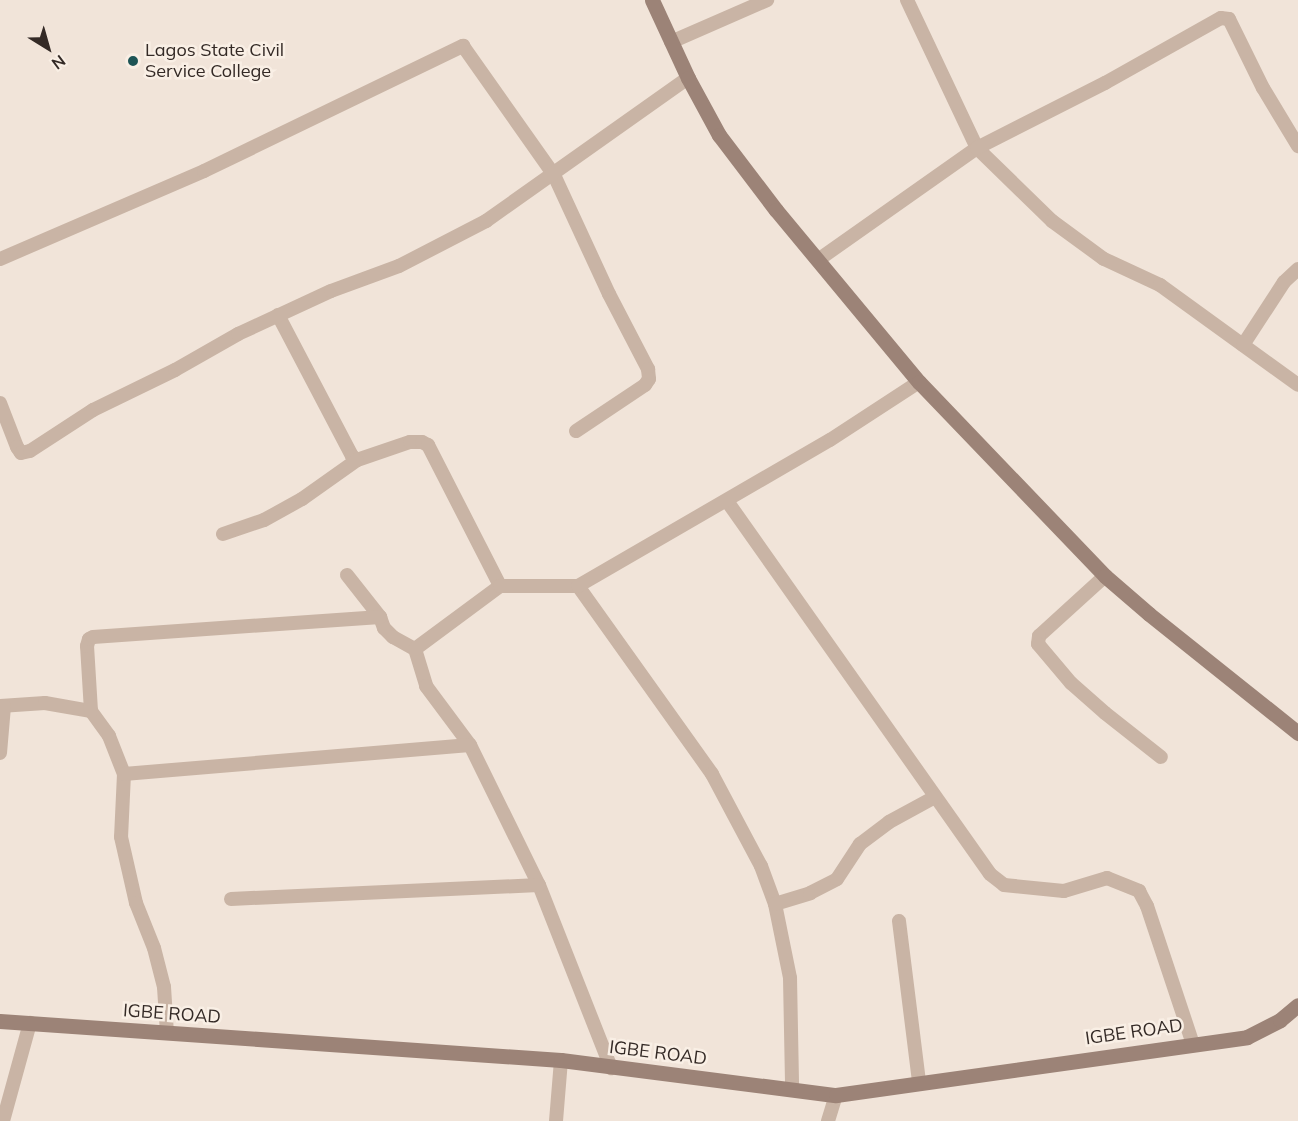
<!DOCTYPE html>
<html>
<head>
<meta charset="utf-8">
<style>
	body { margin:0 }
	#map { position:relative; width:1298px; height:1121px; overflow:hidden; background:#f1e4d9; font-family:Mulish,sans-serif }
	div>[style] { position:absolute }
	.street>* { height:14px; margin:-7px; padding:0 7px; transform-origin:7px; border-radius:7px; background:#c9b4a5 }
	.secondary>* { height:15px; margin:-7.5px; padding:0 7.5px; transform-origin:7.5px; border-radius:7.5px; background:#9c8377 }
	.dots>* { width:16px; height:16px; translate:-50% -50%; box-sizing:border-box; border:3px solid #f9efe5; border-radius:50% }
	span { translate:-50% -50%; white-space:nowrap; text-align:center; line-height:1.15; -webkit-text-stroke:5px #f9efe5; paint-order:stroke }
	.poi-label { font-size:18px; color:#342a26 }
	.left { translate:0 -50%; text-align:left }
	.street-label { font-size:18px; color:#342a26 }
	.north { position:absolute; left:18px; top:18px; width:60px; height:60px; -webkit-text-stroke:4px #f9efe5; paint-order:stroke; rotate:143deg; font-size:16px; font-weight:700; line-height:24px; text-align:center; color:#342a26 }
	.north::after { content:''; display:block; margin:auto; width:21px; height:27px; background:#342a26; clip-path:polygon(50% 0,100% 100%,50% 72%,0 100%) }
</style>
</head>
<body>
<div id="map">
	<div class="street">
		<i style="left:907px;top:0;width:164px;rotate:64.7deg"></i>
		<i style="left:977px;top:148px;width:105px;rotate:44.2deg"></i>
		<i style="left:1052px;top:221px;width:64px;rotate:36.2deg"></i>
		<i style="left:1104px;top:259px;width:62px;rotate:24.9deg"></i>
		<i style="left:1160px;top:285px;width:170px;rotate:35.9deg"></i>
		<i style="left:671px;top:42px;width:105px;rotate:-23.6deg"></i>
		<i style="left:0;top:259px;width:222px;rotate:-23.3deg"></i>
		<i style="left:204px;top:171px;width:288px;rotate:-25.8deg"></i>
		<i style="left:463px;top:46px;width:158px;rotate:54.8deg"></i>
		<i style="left:554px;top:175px;width:131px;rotate:65.2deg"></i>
		<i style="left:609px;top:294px;width:85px;rotate:62.5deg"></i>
		<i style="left:648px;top:369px;width:10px;rotate:84deg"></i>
		<i style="left:649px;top:379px;width:7px;rotate:124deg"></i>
		<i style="left:645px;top:385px;width:83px;rotate:146.3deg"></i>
		<i style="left:818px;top:260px;width:194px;rotate:-35.2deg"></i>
		<i style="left:977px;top:148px;width:144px;rotate:-26.9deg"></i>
		<i style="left:1105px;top:83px;width:133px;rotate:-29.3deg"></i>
		<i style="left:1221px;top:18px;width:8px;rotate:7deg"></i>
		<i style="left:1229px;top:19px;width:77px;rotate:63.8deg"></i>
		<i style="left:1263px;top:88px;width:68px;rotate:58.9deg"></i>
		<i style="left:278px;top:315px;width:159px;rotate:62.3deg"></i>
		<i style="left:352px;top:456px;width:6px;rotate:39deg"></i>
		<i style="left:357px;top:460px;width:56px;rotate:-18.8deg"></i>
		<i style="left:410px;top:442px;width:12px"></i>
		<i style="left:422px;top:442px;width:7px;rotate:27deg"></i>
		<i style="left:428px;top:445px;width:158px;rotate:62.9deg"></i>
		<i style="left:1243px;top:345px;width:75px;rotate:-56.9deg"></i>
		<i style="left:1284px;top:282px;width:19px;rotate:-43deg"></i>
		<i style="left:0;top:403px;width:47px;rotate:68.9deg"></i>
		<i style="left:17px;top:447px;width:7px;rotate:56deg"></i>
		<i style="left:21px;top:453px;width:9px;rotate:-13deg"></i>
		<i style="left:30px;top:451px;width:75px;rotate:-33.1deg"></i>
		<i style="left:93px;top:410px;width:91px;rotate:-26deg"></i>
		<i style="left:175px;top:370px;width:73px;rotate:-29.7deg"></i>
		<i style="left:238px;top:334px;width:102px;rotate:-24.8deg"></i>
		<i style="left:331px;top:291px;width:72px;rotate:-20.2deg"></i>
		<i style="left:399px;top:266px;width:98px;rotate:-27.3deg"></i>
		<i style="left:486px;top:221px;width:247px;rotate:-35.3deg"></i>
		<i style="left:727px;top:501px;width:456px;rotate:54.8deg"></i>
		<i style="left:990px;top:874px;width:18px;rotate:38deg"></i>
		<i style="left:1004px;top:885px;width:60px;rotate:5.7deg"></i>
		<i style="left:1064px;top:891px;width:45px;rotate:-16.8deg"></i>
		<i style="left:1107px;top:878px;width:35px;rotate:22deg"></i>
		<i style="left:1139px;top:891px;width:17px;rotate:62deg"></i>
		<i style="left:1147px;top:906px;width:145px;rotate:71.6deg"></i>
		<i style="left:223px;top:534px;width:43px;rotate:-18.9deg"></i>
		<i style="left:264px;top:520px;width:43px;rotate:-28.9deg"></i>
		<i style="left:302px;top:499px;width:67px;rotate:-35.3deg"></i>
		<i style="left:347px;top:575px;width:53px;rotate:51.8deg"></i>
		<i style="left:380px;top:617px;width:12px;rotate:70deg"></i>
		<i style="left:384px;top:628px;width:13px;rotate:45deg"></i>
		<i style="left:393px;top:637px;width:25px;rotate:29deg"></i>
		<i style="left:415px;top:649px;width:39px;rotate:73deg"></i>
		<i style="left:426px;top:686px;width:74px;rotate:53.3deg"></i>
		<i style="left:470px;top:745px;width:156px;rotate:63.8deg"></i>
		<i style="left:539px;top:885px;width:197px;rotate:68.5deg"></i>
		<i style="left:1105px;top:576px;width:89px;rotate:137.7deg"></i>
		<i style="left:1039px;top:636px;width:8px;rotate:97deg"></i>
		<i style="left:1038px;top:644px;width:51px;rotate:49.8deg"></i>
		<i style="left:1071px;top:683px;width:45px;rotate:41.4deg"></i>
		<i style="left:1105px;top:713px;width:71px;rotate:38.2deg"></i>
		<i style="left:578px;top:586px;width:231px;rotate:54.5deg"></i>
		<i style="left:712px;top:774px;width:104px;rotate:62deg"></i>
		<i style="left:761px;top:866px;width:40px;rotate:69.8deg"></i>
		<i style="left:775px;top:904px;width:76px;rotate:78.5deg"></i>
		<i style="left:790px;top:978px;width:109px;rotate:88.9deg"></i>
		<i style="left:415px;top:649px;width:106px;rotate:-36.5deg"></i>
		<i style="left:500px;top:586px;width:78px"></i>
		<i style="left:578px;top:586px;width:291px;rotate:-30.1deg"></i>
		<i style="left:830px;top:440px;width:106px;rotate:-33.1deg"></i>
		<i style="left:0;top:706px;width:45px;rotate:-3.8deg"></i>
		<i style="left:45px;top:703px;width:47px;rotate:9.9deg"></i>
		<i style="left:91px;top:711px;width:31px;rotate:54deg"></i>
		<i style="left:109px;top:736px;width:41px;rotate:68.5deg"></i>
		<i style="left:124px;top:774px;width:63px;rotate:92.7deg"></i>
		<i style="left:121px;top:837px;width:68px;rotate:77.2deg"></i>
		<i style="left:136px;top:903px;width:48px;rotate:68.2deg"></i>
		<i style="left:154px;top:948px;width:40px;rotate:75.6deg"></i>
		<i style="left:164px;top:987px;width:46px;rotate:86.3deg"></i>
		<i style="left:91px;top:711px;width:65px;rotate:-93.5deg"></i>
		<i style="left:87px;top:646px;width:7px;rotate:-74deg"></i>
		<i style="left:89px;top:639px;width:4px;rotate:-27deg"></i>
		<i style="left:93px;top:637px;width:288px;rotate:-4deg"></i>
		<i style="left:0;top:753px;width:47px;rotate:-85.1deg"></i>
		<i style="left:124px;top:774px;width:347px;rotate:-4.8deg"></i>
		<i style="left:231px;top:899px;width:308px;rotate:-2.6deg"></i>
		<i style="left:775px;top:904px;width:37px;rotate:-17deg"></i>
		<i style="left:810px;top:893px;width:30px;rotate:-27deg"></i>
		<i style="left:837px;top:879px;width:42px;rotate:-56.7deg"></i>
		<i style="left:860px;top:844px;width:36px;rotate:-37deg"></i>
		<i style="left:889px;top:822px;width:52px;rotate:-28.5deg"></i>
		<i style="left:899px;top:921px;width:162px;rotate:82.9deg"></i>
		<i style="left:3px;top:1121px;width:102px;rotate:-74.6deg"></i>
		<i style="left:556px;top:1121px;width:61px;rotate:-85.3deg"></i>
		<i style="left:828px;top:1121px;width:27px;rotate:-73deg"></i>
	</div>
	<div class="secondary">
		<i style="left:652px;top:0;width:86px;rotate:65.2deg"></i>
		<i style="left:688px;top:78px;width:65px;rotate:61.5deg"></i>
		<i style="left:719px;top:135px;width:94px;rotate:52.8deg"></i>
		<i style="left:776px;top:210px;width:224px;rotate:50.3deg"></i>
		<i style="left:919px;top:382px;width:269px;rotate:46.2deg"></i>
		<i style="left:1105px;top:576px;width:58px;rotate:40.8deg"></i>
		<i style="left:1149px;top:614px;width:191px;rotate:38.6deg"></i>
		<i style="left:0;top:1021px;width:562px;rotate:3.98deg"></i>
		<i style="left:561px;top:1060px;width:277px;rotate:7.3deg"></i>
		<i style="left:836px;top:1095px;width:415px;rotate:-8deg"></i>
		<i style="left:1247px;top:1037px;width:37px;rotate:-27deg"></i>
		<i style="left:1280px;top:1020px;width:23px;rotate:-40deg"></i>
	</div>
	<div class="dots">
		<i style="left:133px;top:61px;background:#1d5455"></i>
	</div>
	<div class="poi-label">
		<span class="left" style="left:145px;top:61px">Lagos State Civil<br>Service College</span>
	</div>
	<div class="street-label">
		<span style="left:172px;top:1014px;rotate:4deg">IGBE ROAD</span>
		<span style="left:1134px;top:1032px;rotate:-8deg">IGBE ROAD</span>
		<span style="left:658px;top:1053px;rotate:7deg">IGBE ROAD</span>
	</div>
	<div class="north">N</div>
</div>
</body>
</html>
